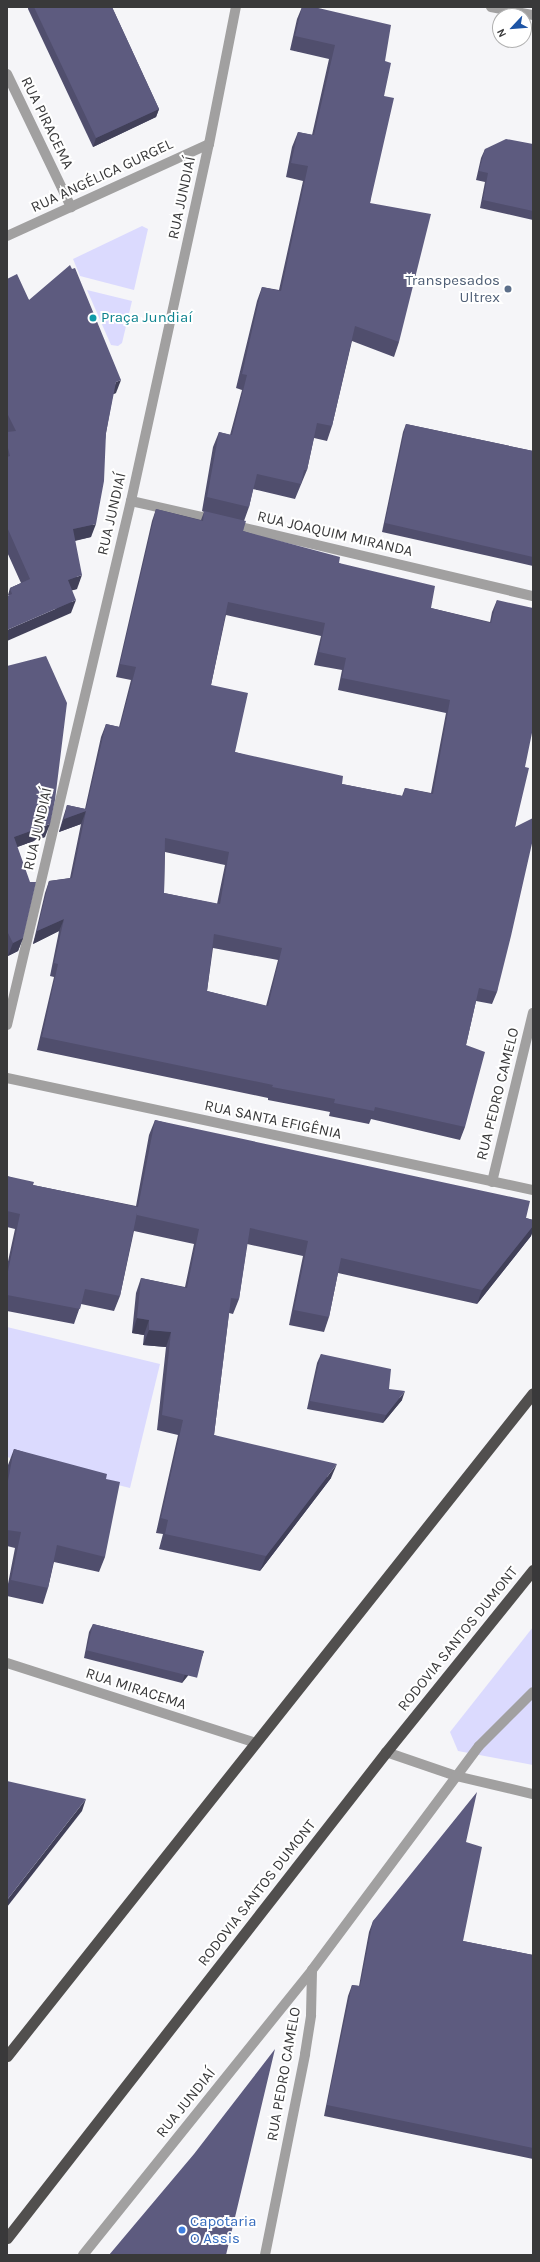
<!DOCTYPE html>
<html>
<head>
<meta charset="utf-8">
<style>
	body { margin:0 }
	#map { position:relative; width:540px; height:2262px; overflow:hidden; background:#f5f5f8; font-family:Karla,sans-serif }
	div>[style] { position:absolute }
	.green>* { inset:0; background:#dbdafe }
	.minor>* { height:10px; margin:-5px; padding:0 5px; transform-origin:5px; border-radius:5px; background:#a1a0a0 }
	.trunk>* { height:11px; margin:-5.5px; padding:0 5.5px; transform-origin:5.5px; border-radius:5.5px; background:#514f4e }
	.wall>* { inset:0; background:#504e6d }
	.shaded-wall>* { inset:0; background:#414059 }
	.building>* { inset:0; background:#5d5b7f; transform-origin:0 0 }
	.dots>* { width:11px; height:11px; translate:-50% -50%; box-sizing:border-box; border:2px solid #fff; border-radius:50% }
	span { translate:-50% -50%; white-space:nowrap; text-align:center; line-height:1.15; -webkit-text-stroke:4px #fff; paint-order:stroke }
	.street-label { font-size:15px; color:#39393a }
	.service-label { font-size:15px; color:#4e5e75 }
	.right { translate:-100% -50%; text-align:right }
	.culture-label { font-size:15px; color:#0d838f }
	.left { translate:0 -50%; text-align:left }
	.shop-label { font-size:15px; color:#366cbe }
	.frame { position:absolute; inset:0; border:8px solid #39393a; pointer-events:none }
	.north { position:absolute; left:492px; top:8px; width:40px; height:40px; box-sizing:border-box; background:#fff; border:1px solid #b0b0b0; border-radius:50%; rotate:244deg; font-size:11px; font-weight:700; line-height:16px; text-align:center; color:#39393a }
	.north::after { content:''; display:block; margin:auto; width:14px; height:18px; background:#1d54a5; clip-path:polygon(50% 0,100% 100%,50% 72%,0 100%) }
</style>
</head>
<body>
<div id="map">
	<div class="green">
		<i style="clip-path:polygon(142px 226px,148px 229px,134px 290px,80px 276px,73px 259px)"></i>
		<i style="clip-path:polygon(87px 290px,132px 301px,122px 343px,118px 346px,111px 345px)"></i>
		<i style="clip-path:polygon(7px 1327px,160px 1364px,130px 1488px,7px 1457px)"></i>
		<i style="clip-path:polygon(533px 1627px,533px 1765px,458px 1751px,450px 1732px)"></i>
	</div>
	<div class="minor">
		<i style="left:491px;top:7px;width:43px;rotate:10.8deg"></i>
		<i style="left:7px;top:74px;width:148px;rotate:64.3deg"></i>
		<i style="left:7px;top:236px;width:222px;rotate:-24.5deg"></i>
		<i style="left:131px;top:501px;width:86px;rotate:12.7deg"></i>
		<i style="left:232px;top:525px;width:309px;rotate:13.3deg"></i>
		<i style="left:7px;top:1025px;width:538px;rotate:-76.69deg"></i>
		<i style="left:131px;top:501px;width:365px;rotate:-77.7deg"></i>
		<i style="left:209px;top:144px;width:140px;rotate:-78.9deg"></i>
		<i style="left:7px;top:1078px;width:538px;rotate:12.02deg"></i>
		<i style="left:492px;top:1182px;width:174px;rotate:-76.4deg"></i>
		<i style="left:7px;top:1663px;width:262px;rotate:17.8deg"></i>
		<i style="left:386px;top:1752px;width:74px;rotate:18.9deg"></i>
		<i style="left:456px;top:1776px;width:79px;rotate:13.2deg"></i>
		<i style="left:83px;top:2255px;width:366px;rotate:-51.2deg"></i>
		<i style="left:312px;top:1970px;width:279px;rotate:-53.3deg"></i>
		<i style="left:479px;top:1746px;width:76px;rotate:-45deg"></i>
		<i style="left:265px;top:2255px;width:205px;rotate:-78.7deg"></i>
		<i style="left:305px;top:2054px;width:39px;rotate:-81deg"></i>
		<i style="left:311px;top:2015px;width:45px;rotate:-88.7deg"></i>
	</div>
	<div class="trunk">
		<i style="left:7px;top:2056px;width:846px;rotate:-51.57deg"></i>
		<i style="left:7px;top:2238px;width:616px;rotate:-52.05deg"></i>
		<i style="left:386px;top:1752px;width:234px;rotate:-51.1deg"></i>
	</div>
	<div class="wall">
		<i style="clip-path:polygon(28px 7px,112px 7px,159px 109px,156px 117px,93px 147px,28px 9px)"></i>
		<i style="clip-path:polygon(evenodd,302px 7px,385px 61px,384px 96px,370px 203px,399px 342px,394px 357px,352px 341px,332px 426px,327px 441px,314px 438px,307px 470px,295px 499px,253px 489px,249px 507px,244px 521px,243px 531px,339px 563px,431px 608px,490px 622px,492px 612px,497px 600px,525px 767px,515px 827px,497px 992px,492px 1004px,476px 1001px,466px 1045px,465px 1127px,460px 1140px,371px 1119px,369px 1124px,329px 1116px,330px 1112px,268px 1100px,268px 1098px,37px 1050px,54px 977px,50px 976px,59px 931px,33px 944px,45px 893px,49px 881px,70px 878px,81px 824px,59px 832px,63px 818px,67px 805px,85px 809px,101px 737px,106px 724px,119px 727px,131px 680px,116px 677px,152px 521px,156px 509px,201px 520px,204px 512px,202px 511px,213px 447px,219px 432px,230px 435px,242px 390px,236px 388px,257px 301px,262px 287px,279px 290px,303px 181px,286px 177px,292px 147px,298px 132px,312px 135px,329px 59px,290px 50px,297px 19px,302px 7px,226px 615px,321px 636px,314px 665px,342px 670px,338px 690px,446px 713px,431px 793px,405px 788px,402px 796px,342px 784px,235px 752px,211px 685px,226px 615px,302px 7px,165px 852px,225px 865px,217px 904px,164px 893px,165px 852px,302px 7px,213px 948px,278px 960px,266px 1006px,207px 991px,213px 948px)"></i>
		<i style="clip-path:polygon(533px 144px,533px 220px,480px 208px,485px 182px,476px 180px,481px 158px,485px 149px)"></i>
		<i style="clip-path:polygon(7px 279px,29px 300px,116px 393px,113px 394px,106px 433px,91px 537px,75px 541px,77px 589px,72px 590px,71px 613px,8px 595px,10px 588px,21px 583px,7px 552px)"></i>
		<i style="clip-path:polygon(406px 424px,533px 451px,533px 566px,382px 532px,403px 432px)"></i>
		<i style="clip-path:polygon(7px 666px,45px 837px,17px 847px,23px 938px,18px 951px,8px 956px,7px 955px)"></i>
		<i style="clip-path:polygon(155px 1120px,526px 1218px,533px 1220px,533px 1230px,531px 1236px,477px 1304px,338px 1273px,329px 1317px,324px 1332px,289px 1325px,303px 1256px,247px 1244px,239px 1299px,233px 1314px,229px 1313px,214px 1435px,331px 1478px,260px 1571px,159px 1549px,163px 1534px,156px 1533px,178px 1435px,157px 1430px,166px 1347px,143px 1345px,144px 1335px,132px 1333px,136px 1293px,141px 1278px,185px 1287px,194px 1244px,134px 1231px,120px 1296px,114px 1311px,81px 1304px,74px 1324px,7px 1311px,7px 1266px,15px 1229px,7px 1227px,7px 1176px,33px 1185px,136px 1206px,149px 1135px)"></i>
		<i style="clip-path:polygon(321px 1354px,389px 1389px,402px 1400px,383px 1423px,307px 1409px,317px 1363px)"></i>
		<i style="clip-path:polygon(14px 1449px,106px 1479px,105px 1557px,99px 1572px,54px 1562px,48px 1588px,43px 1604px,7px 1596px,7px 1589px,15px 1548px,7px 1546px,7px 1472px,8px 1465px)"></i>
		<i style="clip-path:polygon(93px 1624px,204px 1651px,201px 1659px,182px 1683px,84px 1658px,89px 1632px)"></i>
		<i style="clip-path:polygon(466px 1842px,463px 1941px,533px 1955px,533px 2159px,324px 2116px,348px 1996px,352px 1985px,359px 1986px,369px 1932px,373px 1921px)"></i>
	</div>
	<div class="shaded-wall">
		<i style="clip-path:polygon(159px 109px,156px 117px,93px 147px,96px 138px)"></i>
		<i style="clip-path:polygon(121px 380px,116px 393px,111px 395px,116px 382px)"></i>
		<i style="clip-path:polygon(96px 524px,91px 537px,68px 542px,73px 529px)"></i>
		<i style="clip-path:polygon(82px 575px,77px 589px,63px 593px,68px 580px)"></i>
		<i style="clip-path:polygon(76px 600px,71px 613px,7px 641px,7px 630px)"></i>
		<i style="clip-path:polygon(86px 811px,81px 824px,59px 832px,64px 819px)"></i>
		<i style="clip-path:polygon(50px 824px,45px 837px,9px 850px,14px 837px)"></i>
		<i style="clip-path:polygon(64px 919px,59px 931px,33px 944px,37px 931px)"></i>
		<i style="clip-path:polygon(23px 938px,18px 951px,8px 956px,13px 943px)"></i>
		<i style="clip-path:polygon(533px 1226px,533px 1230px,531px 1236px,477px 1304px,482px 1290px)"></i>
		<i style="clip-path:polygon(137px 1318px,149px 1320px,144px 1335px,132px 1333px)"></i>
		<i style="clip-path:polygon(149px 1330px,171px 1332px,166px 1347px,143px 1345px)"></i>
		<i style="clip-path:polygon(405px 1391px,402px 1400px,383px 1423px,386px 1415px)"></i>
		<i style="clip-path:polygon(337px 1464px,331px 1478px,260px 1571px,266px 1556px)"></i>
		<i style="clip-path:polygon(204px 1651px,201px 1659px,182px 1683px,185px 1674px)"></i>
		<i style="clip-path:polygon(86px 1799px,82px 1811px,7px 1907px,7px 1900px)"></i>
	</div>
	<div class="building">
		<i style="clip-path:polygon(34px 7px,112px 7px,159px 109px,96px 138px)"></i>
		<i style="clip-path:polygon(302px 7px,314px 7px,391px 25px,385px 61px,391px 63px,384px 96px,394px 98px,370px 203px,431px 214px,399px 342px,355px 326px,332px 426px,317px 423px,307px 470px,304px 470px,301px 484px,257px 474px,249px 507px,207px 497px,219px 432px,232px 435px,247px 375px,242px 374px,262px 287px,281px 291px,308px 166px,291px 163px,298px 132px,314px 135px,335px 45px,295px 36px)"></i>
		<i style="clip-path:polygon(506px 139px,533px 144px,533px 211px,483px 200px,488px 173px,479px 171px,485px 149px)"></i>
		<i style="clip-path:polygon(70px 265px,72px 269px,75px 268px,121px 380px,116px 382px,106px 433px,104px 481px,96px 524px,73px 529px,82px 575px,68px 580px,76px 600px,7px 630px,7px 596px,12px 594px,10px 588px,30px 579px,7px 527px,7px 457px,10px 456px,7px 444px,7px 432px,16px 431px,7px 413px,7px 279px,17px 274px,29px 300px)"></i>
		<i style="clip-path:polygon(406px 424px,533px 451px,533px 557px,385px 523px)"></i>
		<i style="clip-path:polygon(evenodd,156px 509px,203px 521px,204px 511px,246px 521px,243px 531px,340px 557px,339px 563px,435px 586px,431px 608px,491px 623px,497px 600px,533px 608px,533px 728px,525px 767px,529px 768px,515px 827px,533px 818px,533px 839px,511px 936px,497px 992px,479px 988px,466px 1045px,485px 1052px,465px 1127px,375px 1107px,374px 1111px,334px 1103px,335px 1099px,272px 1087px,273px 1085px,42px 1037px,58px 964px,54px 963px,64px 919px,37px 931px,49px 881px,72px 878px,86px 811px,64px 819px,67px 805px,86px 809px,106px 724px,120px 727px,136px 667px,120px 664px,156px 509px,228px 602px,325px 623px,319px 652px,346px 658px,342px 678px,450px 700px,433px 794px,405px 788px,403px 796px,342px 784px,343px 776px,235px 752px,248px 693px,211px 685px,228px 602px,156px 509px,165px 838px,229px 852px,220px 904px,164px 893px,165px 838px,156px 509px,214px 934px,282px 948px,268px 1006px,207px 991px,214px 934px)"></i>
		<i style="clip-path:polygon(46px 656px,67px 703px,55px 800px,50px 824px,14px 837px,30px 882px,36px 882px,23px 938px,13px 943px,7px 931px,7px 666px)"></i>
		<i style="clip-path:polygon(155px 1120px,530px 1201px,526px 1218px,533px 1220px,533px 1226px,482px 1290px,341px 1258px,329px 1317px,294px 1310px,308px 1241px,250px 1228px,239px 1299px,231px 1298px,214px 1435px,337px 1464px,266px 1556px,165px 1534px,168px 1520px,161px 1518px,183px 1420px,162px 1415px,171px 1332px,149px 1330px,149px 1320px,137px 1318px,141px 1278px,187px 1288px,199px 1229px,137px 1215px,137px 1213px,120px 1296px,85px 1289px,80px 1309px,7px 1295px,7px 1276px,20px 1214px,7px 1211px,7px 1176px,34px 1182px,33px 1185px,138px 1207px)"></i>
		<i style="clip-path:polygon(321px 1354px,391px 1369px,389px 1389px,405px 1391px,386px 1415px,310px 1401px)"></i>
		<i style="clip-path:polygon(14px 1449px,107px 1474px,106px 1479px,120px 1482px,105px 1557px,57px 1545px,48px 1588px,11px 1580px,21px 1532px,7px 1530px,7px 1486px)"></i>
		<i style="left:93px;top:1624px;width:114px;height:27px;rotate:14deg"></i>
		<i style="clip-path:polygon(7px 1781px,86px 1799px,7px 1900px)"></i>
		<i style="clip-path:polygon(477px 1792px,466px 1842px,482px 1847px,463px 1941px,533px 1955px,533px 2148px,327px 2105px,352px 1985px,360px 1986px,373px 1921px)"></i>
		<i style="clip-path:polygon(275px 2049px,226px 2255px,109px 2255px,194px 2154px)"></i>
	</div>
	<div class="dots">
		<i style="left:508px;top:289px;background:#5c6f8a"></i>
		<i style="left:93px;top:318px;background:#0f9aa8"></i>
		<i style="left:182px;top:2230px;background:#3f7fe0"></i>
	</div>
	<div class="street-label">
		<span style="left:47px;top:123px;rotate:64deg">RUA PIRACEMA</span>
		<span style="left:102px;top:176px;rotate:-25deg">RUA ANGÉLICA GURGEL</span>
		<span style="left:182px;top:198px;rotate:-78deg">RUA JUNDIAÍ</span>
		<span style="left:112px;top:514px;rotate:-77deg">RUA JUNDIAÍ</span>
		<span style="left:335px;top:534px;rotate:13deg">RUA JOAQUIM MIRANDA</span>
		<span style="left:38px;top:829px;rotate:-77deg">RUA JUNDIAÍ</span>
		<span style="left:498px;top:1094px;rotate:-76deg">RUA PEDRO CAMELO</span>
		<span style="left:273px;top:1120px;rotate:12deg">RUA SANTA EFIGÊNIA</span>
		<span style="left:458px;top:1639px;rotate:-51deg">RODOVIA SANTOS DUMONT</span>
		<span style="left:136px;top:1689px;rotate:18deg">RUA MIRACEMA</span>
		<span style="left:257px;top:1893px;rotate:-52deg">RODOVIA SANTOS DUMONT</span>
		<span style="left:284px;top:2074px;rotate:-80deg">RUA PEDRO CAMELO</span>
		<span style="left:186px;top:2103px;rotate:-51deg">RUA JUNDIAÍ</span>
	</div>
	<div class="service-label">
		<span class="right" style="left:500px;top:289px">Transpesados<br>Ultrex</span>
	</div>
	<div class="culture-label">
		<span class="left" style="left:101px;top:318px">Praça Jundiaí</span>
	</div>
	<div class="shop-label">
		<span class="left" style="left:190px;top:2230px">Capotaria<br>O Assis</span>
	</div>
	<div class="frame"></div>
	<div class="north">N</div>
</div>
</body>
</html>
